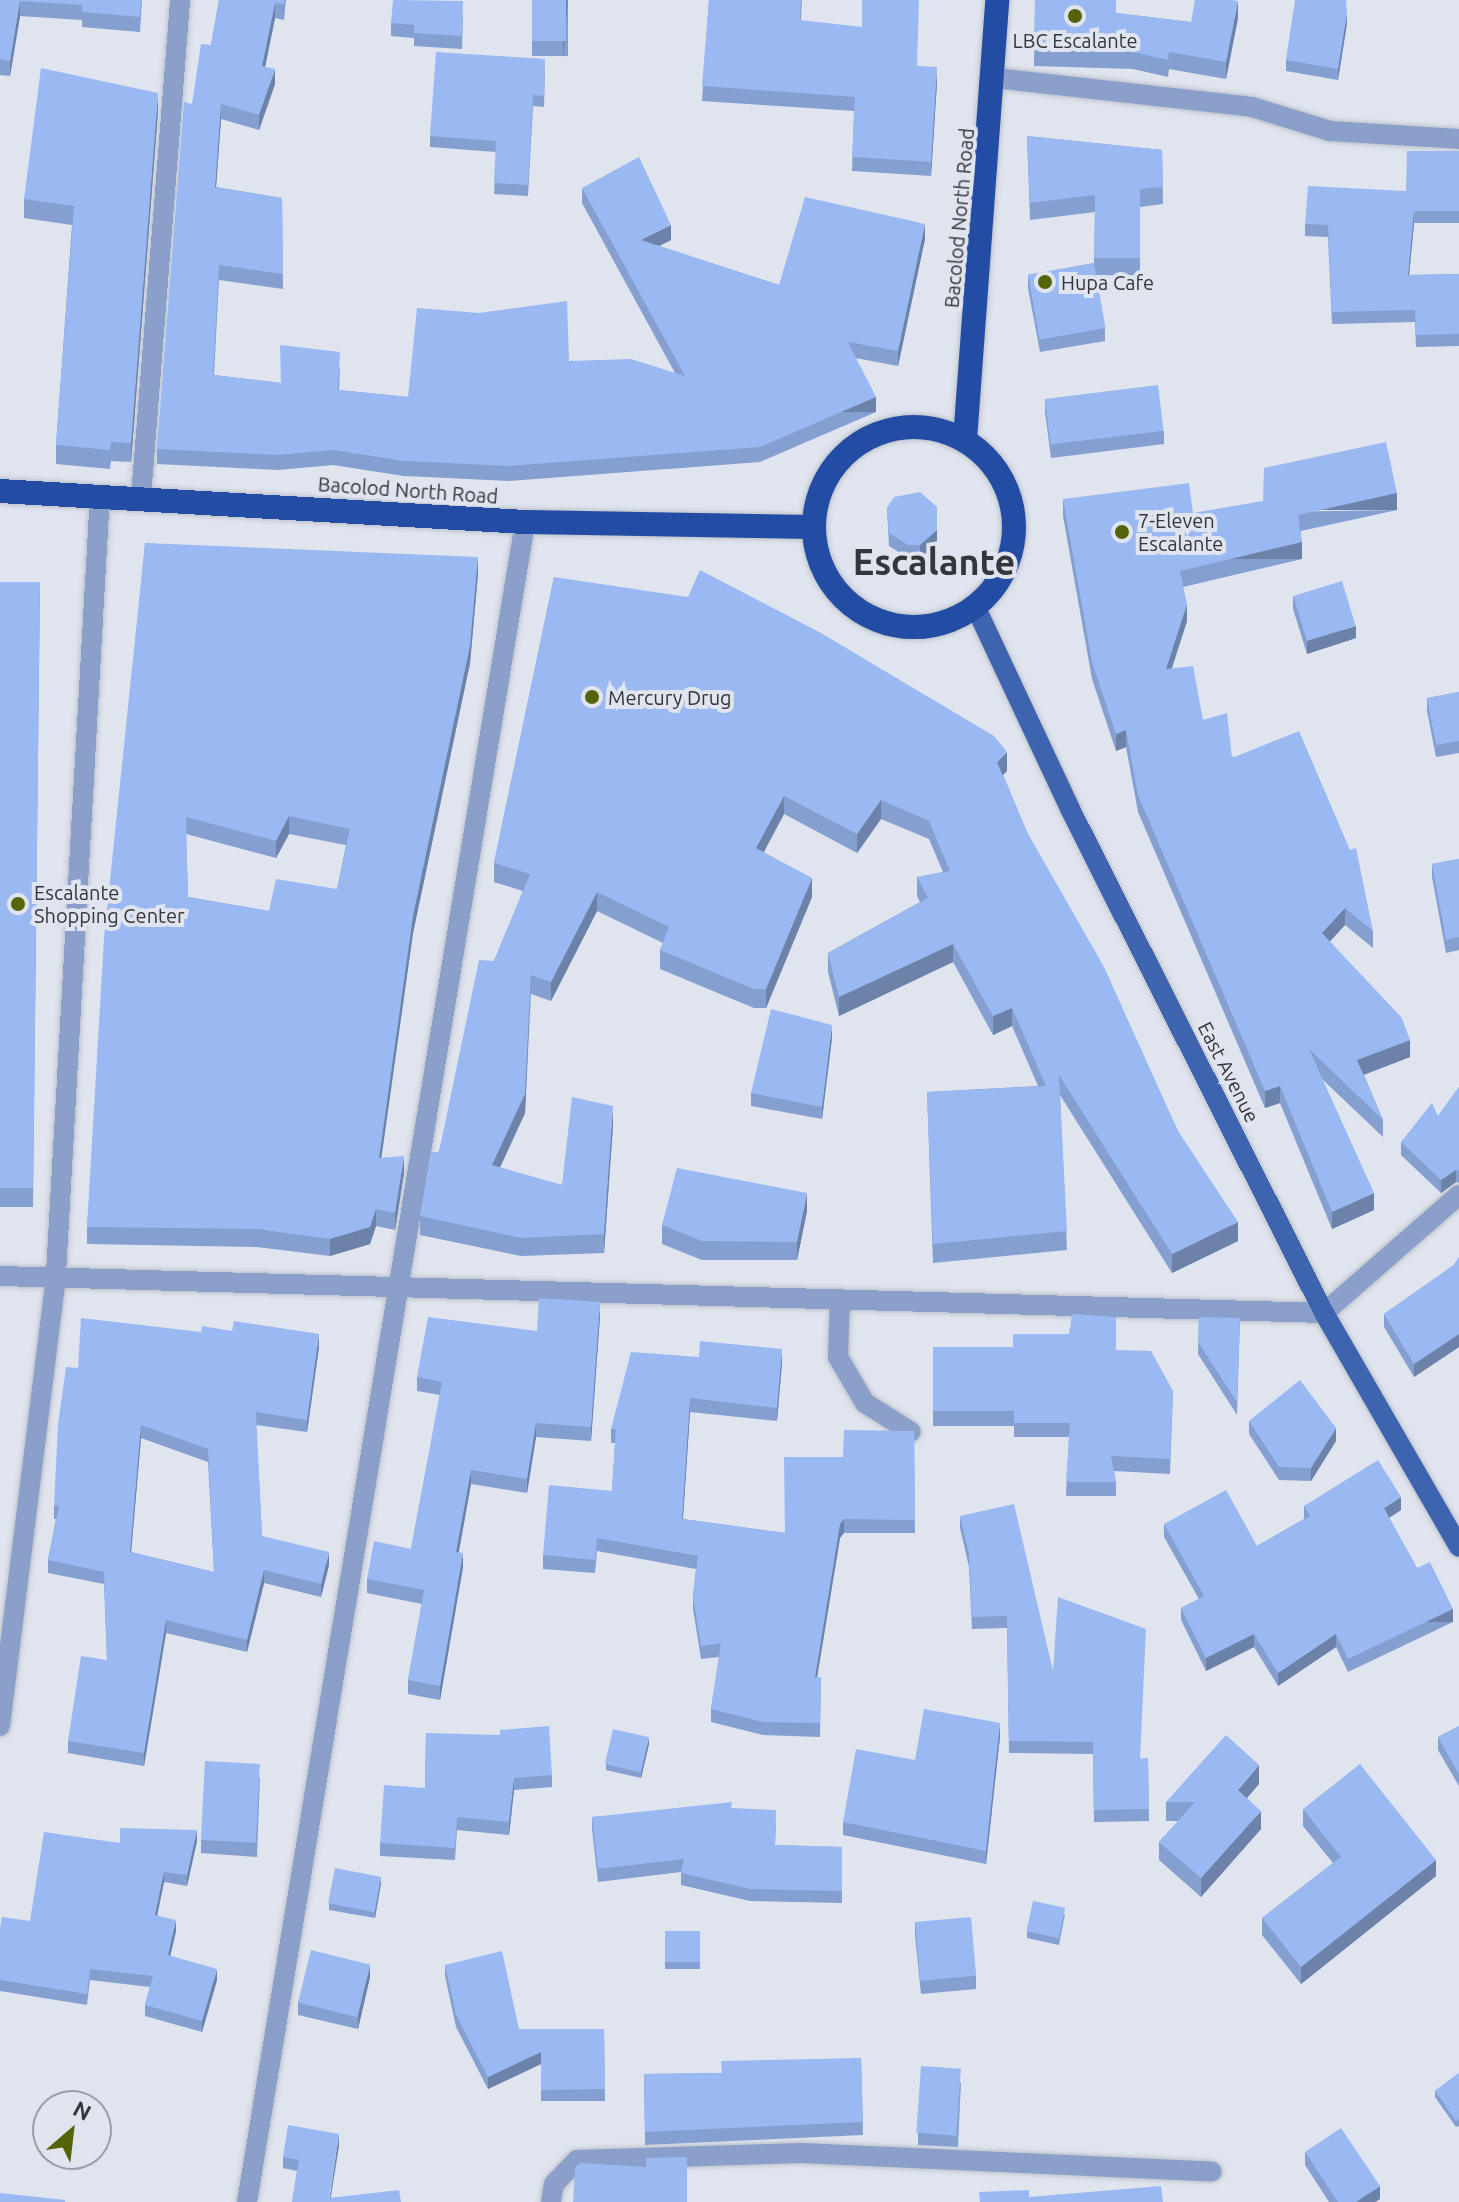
<!DOCTYPE html>
<html>
<head>
<meta charset="utf-8">
<style>
	body { margin:0 }
	#map { position:relative; width:1459px; height:2202px; overflow:hidden; background:#dfe4ee; font-family:Ubuntu,sans-serif }
	div>[style] { position:absolute }
	.roads { filter:drop-shadow(0 0 2px #bdc1ca) drop-shadow(0 0 2px #bdc1ca) }
	.minor>* { height:20px; margin:-10px; padding:0 10px; transform-origin:10px; border-radius:10px; background:#8aa0ca }
	.major>* { height:20px; margin:-10px; padding:0 10px; transform-origin:10px; border-radius:10px; background:#3e64af }
	.highway>* { height:24px; margin:-12px; padding:0 12px; transform-origin:12px; border-radius:12px; background:#234da4 }
	.highway>.ring { margin:-12px; padding:0; box-sizing:content-box; background:none; border:24px solid #234da4; border-radius:50% }
	.wall>* { inset:0; background:#849fd0; transform-origin:0 0 }
	.shaded-wall>* { inset:0; background:#6c82a9; transform-origin:0 0 }
	.building>* { inset:0; background:#9ab9f2; transform-origin:0 0 }
	.dots>* { width:22px; height:22px; translate:-50% -50%; box-sizing:border-box; border:4px solid #dfe4ee; border-radius:50% }
	span { translate:-50% -50%; white-space:nowrap; text-align:center; line-height:1.15; -webkit-text-stroke:8px #dfe4ee; paint-order:stroke }
	.poi-label { font-size:20px; color:#34363a }
	.left { translate:0 -50%; text-align:left }
	.street-label { font-size:20px; color:#34363a }
	.town-label { font-size:36px; color:#34363a; font-weight:700 }
	.north { position:absolute; left:32px; top:2090px; width:80px; height:80px; box-sizing:border-box; background:#dfe4ee; border:2px solid #9b9ea6; border-radius:50%; rotate:28deg; font-size:22px; font-weight:700; line-height:32px; text-align:center; color:#34363a }
	.north::after { content:''; display:block; margin:auto; width:28px; height:36px; background:#566409; clip-path:polygon(50% 0,100% 100%,50% 72%,0 100%) }
</style>
</head>
<body>
<div id="map">
	<div class="roads">
		<div class="minor">
			<i style="left:995px;top:78px;width:259px;rotate:6.4deg"></i>
			<i style="left:1252px;top:107px;width:82px;rotate:17.1deg"></i>
			<i style="left:1330px;top:131px;width:129px;rotate:3.5deg"></i>
			<i style="left:141px;top:497px;width:499px;rotate:-85.5deg"></i>
			<i style="left:0;top:1276px;width:1325px;rotate:1.6deg"></i>
			<i style="left:1324px;top:1313px;width:179px;rotate:-41.2deg"></i>
			<i style="left:840px;top:1299px;width:58px;rotate:92deg"></i>
			<i style="left:838px;top:1357px;width:53px;rotate:59.6deg"></i>
			<i style="left:865px;top:1403px;width:54px;rotate:32.2deg"></i>
			<i style="left:0;top:1726px;width:455px;rotate:-82.9deg"></i>
			<i style="left:56px;top:1274px;width:780px;rotate:-86.77deg"></i>
			<i style="left:247px;top:2202px;width:1703px;rotate:-80.6deg"></i>
			<i style="left:551px;top:2202px;width:18px;rotate:-81deg"></i>
			<i style="left:554px;top:2184px;width:33px;rotate:-46deg"></i>
			<i style="left:577px;top:2160px;width:224px;rotate:-1.8deg"></i>
			<i style="left:801px;top:2153px;width:411px;rotate:2.6deg"></i>
		</div>
		<div class="major">
			<i style="left:976px;top:608px;width:222px;rotate:64.9deg"></i>
			<i style="left:1070px;top:809px;width:564px;rotate:63.25deg"></i>
			<i style="left:1324px;top:1313px;width:270px;rotate:60deg"></i>
		</div>
		<div class="highway">
			<i class="ring" style="left:814px;top:427px;width:176px;height:176px"></i>
			<i style="left:965px;top:440px;width:441px;rotate:-85.8deg"></i>
			<i style="left:0;top:491px;width:526px;rotate:3.38deg"></i>
			<i style="left:525px;top:522px;width:288px;rotate:1deg"></i>
		</div>
	</div>
	<div class="wall">
		<i style="clip-path:polygon(0 0,142px 0,140px 32px,82px 27px,82px 20px,20px 16px,10px 76px,0 75px)"></i>
		<i style="clip-path:polygon(219px 0,286px 0,284px 20px,275px 18px,265px 67px,275px 84px,259px 130px,221px 119px,216px 187px,282px 198px,283px 289px,219px 280px,214px 375px,281px 383px,340px 367px,339px 390px,408px 397px,569px 361px,675px 373px,582px 203px,582px 188px,671px 240px,659px 246px,779px 285px,925px 239px,898px 366px,856px 358px,876px 412px,760px 462px,509px 481px,404px 476px,333px 465px,278px 470px,157px 464px,157px 449px,192px 104px,211px 45px)"></i>
		<i style="left:532px;top:0;width:36px;height:56px"></i>
		<i style="clip-path:polygon(709px 0,802px 0,801px 20px,918px 66px,937px 82px,931px 176px,852px 171px,854px 111px,702px 101px)"></i>
		<i style="clip-path:polygon(1035px 0,1116px 13px,1191px 22px,1238px 18px,1226px 79px,1169px 69px,1168px 77px,1133px 69px,1034px 66px)"></i>
		<i style="clip-path:polygon(463px 14px,462px 49px,414px 46px,414px 38px,391px 36px,391px 23px)"></i>
		<i style="clip-path:polygon(1347px 23px,1338px 80px,1286px 71px,1286px 60px)"></i>
		<i style="clip-path:polygon(545px 69px,544px 107px,533px 106px,528px 196px,494px 194px,496px 152px,430px 147px,430px 136px)"></i>
		<i style="clip-path:polygon(158px 111px,131px 462px,111px 461px,110px 469px,56px 464px,56px 445px,72px 225px,24px 218px,24px 199px)"></i>
		<i style="clip-path:polygon(1027px 136px,1162px 150px,1163px 204px,1140px 207px,1140px 276px,1096px 275px,1105px 328px,1105px 341px,1040px 352px,1028px 288px,1028px 275px,1094px 263px,1095px 212px,1030px 220px)"></i>
		<i style="clip-path:polygon(1459px 151px,1459px 223px,1414px 223px,1409px 275px,1459px 274px,1459px 346px,1416px 347px,1415px 322px,1332px 324px,1328px 237px,1305px 236px,1305px 224px,1406px 191px)"></i>
		<i style="clip-path:polygon(1045px 400px,1164px 431px,1164px 444px,1051px 458px,1045px 412px)"></i>
		<i style="clip-path:polygon(1063px 499px,1193px 513px,1397px 510px,1301px 531px,1302px 559px,1183px 587px,1187px 621px,1172px 668px,1203px 720px,1373px 931px,1373px 948px,1345px 925px,1330px 941px,1410px 1057px,1364px 1075px,1383px 1120px,1383px 1137px,1322px 1079px,1374px 1210px,1332px 1229px,1280px 1103px,1265px 1108px,1138px 812px,1126px 747px,1116px 751px,1092px 679px,1063px 516px)"></i>
		<i style="clip-path:polygon(937px 507px,937px 543px,920px 558px,908px 558px,889px 546px,887px 508px)"></i>
		<i style="clip-path:polygon(evenodd,145px 543px,478px 574px,470px 663px,413px 933px,381px 1158px,404px 1173px,395px 1230px,376px 1226px,370px 1244px,330px 1256px,257px 1247px,87px 1244px,87px 1227px,145px 543px,186px 834px,276px 858px,289px 834px,346px 845px,337px 889px,269px 911px,188px 897px,186px 834px)"></i>
		<i style="clip-path:polygon(554px 577px,1007px 771px,1003px 775px,1027px 832px,1178px 1131px,1238px 1241px,1172px 1273px,1060px 1095px,1067px 1250px,933px 1263px,927px 1092px,1038px 1086px,1012px 1026px,993px 1035px,953px 962px,839px 1016px,828px 972px,828px 953px,920px 902px,917px 896px,917px 877px,943px 872px,929px 839px,881px 819px,857px 853px,784px 814px,763px 852px,812px 897px,766px 1008px,754px 1008px,660px 969px,660px 950px,663px 943px,597px 911px,551px 1001px,531px 994px,525px 1113px,500px 1168px,562px 1185px,613px 1125px,604px 1253px,521px 1256px,420px 1235px,420px 1216px,494px 961px,523px 891px,494px 882px,494px 863px)"></i>
		<i style="clip-path:polygon(0 582px,40px 582px,33px 1207px,0 1207px)"></i>
		<i style="clip-path:polygon(1293px 596px,1356px 638px,1307px 654px,1293px 609px)"></i>
		<i style="clip-path:polygon(1459px 692px,1459px 753px,1436px 757px,1427px 711px,1427px 698px)"></i>
		<i style="clip-path:polygon(1459px 859px,1459px 950px,1446px 953px,1432px 877px,1432px 864px)"></i>
		<i style="clip-path:polygon(832px 1038px,822px 1119px,751px 1106px,751px 1093px)"></i>
		<i style="clip-path:polygon(1459px 1087px,1459px 1183px,1456px 1182px,1441px 1193px,1401px 1155px,1401px 1142px,1438px 1116px)"></i>
		<i style="clip-path:polygon(807px 1211px,797px 1260px,702px 1260px,662px 1244px,662px 1225px)"></i>
		<i style="clip-path:polygon(1459px 1257px,1459px 1347px,1414px 1377px,1384px 1327px,1384px 1314px,1454px 1265px)"></i>
		<i style="clip-path:polygon(600px 1316px,591px 1441px,536px 1437px,527px 1493px,471px 1484px,459px 1552px,463px 1567px,440px 1700px,408px 1694px,408px 1680px,422px 1604px,367px 1593px,367px 1579px,411px 1549px,440px 1395px,417px 1391px,417px 1377px)"></i>
		<i style="clip-path:polygon(1199px 1317px,1240px 1318px,1237px 1415px,1198px 1354px)"></i>
		<i style="clip-path:polygon(evenodd,319px 1347px,307px 1432px,256px 1425px,262px 1536px,329px 1565px,321px 1597px,264px 1583px,247px 1652px,166px 1633px,144px 1766px,68px 1753px,68px 1741px,107px 1660px,104px 1584px,48px 1573px,48px 1560px,56px 1519px,54px 1519px,54px 1506px,78px 1368px,319px 1347px,141px 1438px,208px 1462px,214px 1572px,131px 1552px,141px 1438px)"></i>
		<i style="clip-path:polygon(933px 1347px,1116px 1350px,1173px 1391px,1170px 1474px,1114px 1471px,1116px 1482px,1116px 1496px,1066px 1496px,1069px 1437px,1014px 1437px,1014px 1426px,933px 1426px)"></i>
		<i style="clip-path:polygon(782px 1363px,777px 1421px,690px 1412px,683px 1519px,785px 1533px,843px 1457px,914px 1431px,915px 1533px,844px 1533px,840px 1538px,817px 1677px,821px 1677px,820px 1737px,763px 1735px,711px 1722px,711px 1709px,719px 1657px,701px 1659px,693px 1609px,693px 1596px,696px 1569px,597px 1551px,595px 1573px,543px 1569px,543px 1555px,612px 1491px,615px 1443px,611px 1443px,611px 1429px)"></i>
		<i style="clip-path:polygon(1249px 1421px,1336px 1441px,1311px 1481px,1279px 1480px,1249px 1434px)"></i>
		<i style="clip-path:polygon(1304px 1506px,1401px 1510px,1389px 1518px,1417px 1568px,1453px 1622px,1348px 1672px,1336px 1647px,1278px 1686px,1254px 1647px,1206px 1671px,1181px 1620px,1181px 1608px,1199px 1599px,1164px 1537px,1164px 1524px,1257px 1546px,1304px 1519px)"></i>
		<i style="clip-path:polygon(960px 1516px,1053px 1671px,1141px 1759px,1148px 1758px,1149px 1821px,1094px 1822px,1093px 1754px,1009px 1753px,1007px 1628px,972px 1629px,969px 1567px,960px 1528px)"></i>
		<i style="clip-path:polygon(1459px 1726px,1459px 1786px,1438px 1750px,1438px 1737px)"></i>
		<i style="clip-path:polygon(426px 1733px,552px 1775px,552px 1787px,514px 1790px,509px 1835px,457px 1830px,455px 1860px,380px 1856px,380px 1843px,425px 1788px)"></i>
		<i style="clip-path:polygon(1000px 1736px,986px 1864px,843px 1835px,843px 1822px,915px 1760px)"></i>
		<i style="clip-path:polygon(649px 1744px,641px 1778px,606px 1770px,606px 1764px)"></i>
		<i style="clip-path:polygon(260px 1777px,257px 1857px,201px 1853px,201px 1840px)"></i>
		<i style="clip-path:polygon(1259px 1784px,1247px 1798px,1261px 1829px,1201px 1897px,1159px 1860px,1159px 1842px,1178px 1821px,1166px 1821px,1166px 1802px)"></i>
		<i style="clip-path:polygon(732px 1808px,776px 1823px,775px 1845px,842px 1847px,842px 1903px,750px 1901px,681px 1885px,681px 1872px,598px 1882px,592px 1829px,592px 1817px)"></i>
		<i style="clip-path:polygon(1303px 1809px,1436px 1876px,1301px 1984px,1262px 1935px,1262px 1918px,1333px 1863px,1303px 1826px)"></i>
		<i style="clip-path:polygon(197px 1841px,187px 1886px,164px 1882px,157px 1916px,176px 1931px,170px 1956px,217px 1980px,202px 2032px,145px 2016px,145px 2005px,150px 1987px,90px 1980px,87px 2005px,0 1991px,0 1928px,30px 1921px,120px 1843px)"></i>
		<i style="clip-path:polygon(381px 1883px,375px 1918px,329px 1910px,329px 1904px)"></i>
		<i style="clip-path:polygon(1065px 1914px,1059px 1945px,1027px 1938px,1027px 1931px)"></i>
		<i style="clip-path:polygon(915px 1922px,976px 1976px,976px 1989px,921px 1994px,915px 1935px)"></i>
		<i style="left:665px;top:1931px;width:35px;height:38px"></i>
		<i style="clip-path:polygon(445px 1965px,519px 2029px,604px 2029px,605px 2101px,541px 2101px,541px 2064px,488px 2089px,456px 2027px,445px 1976px)"></i>
		<i style="clip-path:polygon(370px 1977px,358px 2029px,298px 2015px,298px 2002px)"></i>
		<i style="clip-path:polygon(861px 2058px,863px 2135px,645px 2145px,644px 2074px,722px 2073px)"></i>
		<i style="clip-path:polygon(1459px 2073px,1459px 2126px,1456px 2127px,1435px 2097px,1435px 2091px)"></i>
		<i style="clip-path:polygon(961px 2082px,958px 2147px,918px 2145px,918px 2133px)"></i>
		<i style="clip-path:polygon(339px 2146px,292px 2202px,297px 2171px,283px 2168px,283px 2157px)"></i>
		<i style="clip-path:polygon(1305px 2152px,1380px 2199px,1375px 2202px,1329px 2202px,1305px 2165px)"></i>
	</div>
	<div class="shaded-wall">
		<i style="clip-path:polygon(566px 0,568px 0,563px 59px,563px 44px)"></i>
		<i style="clip-path:polygon(20px 1px,20px 16px,10px 76px,10px 61px)"></i>
		<i style="clip-path:polygon(1238px 1px,1238px 18px,1226px 79px,1226px 62px)"></i>
		<i style="clip-path:polygon(275px 3px,275px 18px,262px 82px,262px 66px)"></i>
		<i style="clip-path:polygon(1347px 13px,1347px 23px,1338px 80px,1338px 69px)"></i>
		<i style="clip-path:polygon(937px 67px,937px 82px,931px 176px,931px 162px)"></i>
		<i style="clip-path:polygon(275px 69px,275px 84px,259px 130px,259px 115px)"></i>
		<i style="clip-path:polygon(158px 93px,158px 111px,131px 462px,131px 443px)"></i>
		<i style="clip-path:polygon(221px 104px,221px 119px,215px 202px,215px 187px)"></i>
		<i style="clip-path:polygon(1414px 211px,1414px 223px,1408px 287px,1408px 275px)"></i>
		<i style="clip-path:polygon(925px 224px,925px 239px,898px 366px,898px 351px)"></i>
		<i style="clip-path:polygon(671px 225px,671px 240px,641px 255px,641px 240px)"></i>
		<i style="left:876px;top:397px;width:15px;height:126px;rotate:90deg"></i>
		<i style="left:1397px;top:493px;width:17px;height:101px;rotate:90deg"></i>
		<i style="clip-path:polygon(937px 530px,937px 543px,920px 558px,920px 545px)"></i>
		<i style="left:1302px;top:542px;width:17px;height:125px;rotate:90deg"></i>
		<i style="clip-path:polygon(478px 557px,478px 574px,470px 663px,413px 933px,379px 1175px,379px 1158px,413px 916px)"></i>
		<i style="clip-path:polygon(1187px 604px,1187px 621px,1166px 686px,1166px 669px)"></i>
		<i style="clip-path:polygon(1356px 626px,1356px 638px,1307px 654px,1307px 641px)"></i>
		<i style="clip-path:polygon(1126px 730px,1126px 747px,1116px 751px,1116px 734px)"></i>
		<i style="clip-path:polygon(1007px 752px,1007px 771px,997px 781px,997px 762px)"></i>
		<i style="clip-path:polygon(784px 796px,784px 814px,756px 867px,756px 848px)"></i>
		<i style="clip-path:polygon(881px 800px,881px 819px,857px 853px,857px 834px)"></i>
		<i style="clip-path:polygon(289px 816px,289px 834px,276px 858px,276px 841px)"></i>
		<i style="clip-path:polygon(812px 878px,812px 897px,766px 1008px,766px 989px)"></i>
		<i style="clip-path:polygon(597px 892px,597px 911px,551px 1001px,551px 982px)"></i>
		<i style="clip-path:polygon(1345px 908px,1345px 925px,1322px 950px,1322px 933px)"></i>
		<i style="clip-path:polygon(953px 944px,953px 962px,839px 1016px,839px 997px)"></i>
		<i style="clip-path:polygon(531px 975px,525px 1113px,492px 1184px,492px 1165px)"></i>
		<i style="clip-path:polygon(1012px 1008px,1012px 1026px,993px 1035px,993px 1016px)"></i>
		<i style="clip-path:polygon(832px 1025px,832px 1038px,822px 1119px,822px 1107px)"></i>
		<i style="clip-path:polygon(1410px 1040px,1410px 1057px,1357px 1077px,1357px 1060px)"></i>
		<i style="clip-path:polygon(1280px 1086px,1280px 1103px,1265px 1108px,1265px 1091px)"></i>
		<i style="clip-path:polygon(613px 1106px,613px 1125px,604px 1253px,604px 1234px)"></i>
		<i style="clip-path:polygon(404px 1156px,404px 1173px,395px 1230px,395px 1213px)"></i>
		<i style="clip-path:polygon(1456px 1170px,1456px 1182px,1441px 1193px,1441px 1180px)"></i>
		<i style="clip-path:polygon(807px 1193px,807px 1211px,797px 1260px,797px 1242px)"></i>
		<i style="clip-path:polygon(1374px 1193px,1374px 1210px,1332px 1229px,1332px 1212px)"></i>
		<i style="clip-path:polygon(376px 1209px,376px 1226px,370px 1244px,330px 1256px,330px 1239px)"></i>
		<i style="clip-path:polygon(1238px 1222px,1238px 1241px,1172px 1273px,1172px 1254px)"></i>
		<i style="clip-path:polygon(600px 1302px,600px 1316px,591px 1441px,591px 1427px)"></i>
		<i style="clip-path:polygon(319px 1334px,319px 1347px,307px 1432px,307px 1420px)"></i>
		<i style="clip-path:polygon(1459px 1334px,1459px 1347px,1414px 1377px,1414px 1364px)"></i>
		<i style="clip-path:polygon(782px 1349px,782px 1363px,777px 1421px,777px 1408px)"></i>
		<i style="clip-path:polygon(690px 1398px,690px 1412px,682px 1532px,682px 1519px)"></i>
		<i style="clip-path:polygon(536px 1423px,536px 1437px,527px 1493px,527px 1479px)"></i>
		<i style="clip-path:polygon(141px 1425px,141px 1438px,130px 1565px,130px 1552px)"></i>
		<i style="clip-path:polygon(1336px 1428px,1336px 1441px,1311px 1481px,1311px 1468px)"></i>
		<i style="clip-path:polygon(471px 1470px,471px 1484px,456px 1566px,456px 1552px)"></i>
		<i style="clip-path:polygon(1401px 1497px,1401px 1510px,1384px 1521px,1384px 1508px)"></i>
		<i style="clip-path:polygon(844px 1519px,844px 1533px,840px 1538px,815px 1690px,815px 1677px,840px 1524px)"></i>
		<i style="clip-path:polygon(329px 1552px,329px 1565px,321px 1597px,321px 1584px)"></i>
		<i style="clip-path:polygon(463px 1553px,463px 1567px,440px 1700px,440px 1686px)"></i>
		<i style="clip-path:polygon(264px 1570px,264px 1583px,247px 1652px,247px 1640px)"></i>
		<i style="left:1453px;top:1609px;width:13px;height:116px;rotate:90deg"></i>
		<i style="clip-path:polygon(166px 1620px,166px 1633px,144px 1766px,144px 1753px)"></i>
		<i style="clip-path:polygon(1254px 1634px,1254px 1647px,1206px 1671px,1206px 1658px)"></i>
		<i style="clip-path:polygon(1336px 1634px,1336px 1647px,1278px 1686px,1278px 1673px)"></i>
		<i style="clip-path:polygon(1000px 1723px,1000px 1736px,986px 1864px,986px 1851px)"></i>
		<i style="clip-path:polygon(649px 1737px,649px 1744px,641px 1778px,641px 1771px)"></i>
		<i style="clip-path:polygon(1259px 1765px,1259px 1784px,1238px 1808px,1238px 1790px)"></i>
		<i style="clip-path:polygon(514px 1778px,514px 1790px,509px 1835px,509px 1822px)"></i>
		<i style="clip-path:polygon(1261px 1811px,1261px 1829px,1201px 1897px,1201px 1878px)"></i>
		<i style="clip-path:polygon(197px 1830px,197px 1841px,187px 1886px,187px 1875px)"></i>
		<i style="clip-path:polygon(1436px 1860px,1436px 1876px,1301px 1984px,1301px 1967px)"></i>
		<i style="clip-path:polygon(164px 1872px,164px 1882px,155px 1926px,155px 1915px)"></i>
		<i style="clip-path:polygon(381px 1877px,381px 1883px,375px 1918px,375px 1912px)"></i>
		<i style="clip-path:polygon(176px 1920px,176px 1931px,168px 1966px,168px 1955px)"></i>
		<i style="clip-path:polygon(370px 1965px,370px 1977px,358px 2029px,358px 2016px)"></i>
		<i style="clip-path:polygon(217px 1969px,217px 1980px,202px 2032px,202px 2021px)"></i>
		<i style="clip-path:polygon(541px 2052px,541px 2064px,488px 2089px,488px 2077px)"></i>
		<i style="clip-path:polygon(339px 2134px,339px 2146px,330px 2202px,329px 2202px)"></i>
		<i style="clip-path:polygon(1380px 2186px,1380px 2199px,1375px 2202px,1356px 2202px)"></i>
	</div>
	<div class="building">
		<i style="clip-path:polygon(0 0,141px 0,140px 17px,82px 12px,82px 5px,20px 1px,10px 61px,0 59px)"></i>
		<i style="clip-path:polygon(219px 0,284px 0,284px 4px,275px 3px,262px 66px,275px 69px,259px 115px,221px 104px,215px 187px,282px 198px,283px 274px,219px 265px,213px 375px,281px 383px,280px 345px,340px 352px,338px 390px,408px 397px,417px 308px,479px 313px,567px 301px,569px 361px,631px 359px,685px 376px,582px 188px,639px 157px,671px 225px,641px 240px,779px 285px,805px 197px,925px 224px,898px 351px,848px 342px,876px 397px,760px 447px,509px 466px,404px 461px,333px 450px,278px 455px,157px 449px,184px 102px,192px 104px,201px 44px,211px 45px)"></i>
		<i style="clip-path:polygon(393px 0,463px 1px,462px 36px,414px 33px,414px 25px,391px 23px)"></i>
		<i style="left:532px;top:0;width:34px;height:41px"></i>
		<i style="clip-path:polygon(709px 0,801px 0,800px 20px,862px 27px,862px 0,919px 0,917px 66px,937px 67px,931px 162px,852px 157px,855px 97px,702px 86px)"></i>
		<i style="clip-path:polygon(1035px 0,1116px 0,1116px 13px,1191px 22px,1195px 0,1230px 0,1238px 1px,1226px 62px,1169px 52px,1168px 60px,1133px 52px,1034px 49px)"></i>
		<i style="clip-path:polygon(1295px 0,1346px 0,1347px 13px,1338px 69px,1286px 60px)"></i>
		<i style="clip-path:polygon(436px 52px,545px 59px,544px 96px,533px 95px,528px 185px,494px 183px,496px 141px,430px 136px)"></i>
		<i style="clip-path:polygon(41px 68px,158px 93px,131px 443px,111px 442px,110px 450px,56px 445px,74px 206px,24px 199px)"></i>
		<i style="clip-path:polygon(1027px 136px,1162px 150px,1163px 187px,1140px 189px,1140px 258px,1094px 258px,1095px 195px,1030px 203px)"></i>
		<i style="clip-path:polygon(1407px 151px,1459px 151px,1459px 211px,1414px 211px,1408px 275px,1459px 274px,1459px 334px,1416px 335px,1415px 310px,1332px 312px,1328px 225px,1305px 224px,1308px 186px,1406px 191px)"></i>
		<i style="left:1094px;top:263px;width:66px;height:67px;rotate:80deg"></i>
		<i style="left:1158px;top:385px;width:46px;height:114px;rotate:83deg"></i>
		<i style="clip-path:polygon(1386px 442px,1397px 493px,1298px 515px,1302px 542px,1180px 571px,1187px 604px,1166px 669px,1193px 666px,1203px 720px,1227px 713px,1232px 758px,1299px 731px,1350px 850px,1356px 848px,1373px 931px,1345px 908px,1322px 933px,1402px 1018px,1410px 1040px,1357px 1060px,1383px 1120px,1309px 1049px,1374px 1193px,1332px 1212px,1280px 1086px,1265px 1091px,1138px 795px,1126px 730px,1116px 734px,1092px 662px,1063px 499px,1189px 483px,1193px 513px,1263px 501px,1264px 468px)"></i>
		<i style="clip-path:polygon(920px 492px,937px 507px,937px 530px,920px 545px,908px 545px,889px 533px,887px 508px,894px 497px)"></i>
		<i style="clip-path:polygon(evenodd,145px 543px,478px 557px,470px 646px,413px 916px,379px 1158px,404px 1156px,395px 1213px,376px 1209px,370px 1227px,330px 1239px,257px 1229px,87px 1227px,104px 938px,145px 543px,289px 816px,350px 829px,337px 889px,276px 879px,269px 911px,188px 897px,186px 817px,276px 841px,289px 816px)"></i>
		<i style="clip-path:polygon(700px 570px,821px 633px,994px 736px,1007px 752px,997px 762px,1027px 832px,1104px 967px,1178px 1131px,1238px 1222px,1172px 1254px,1059px 1075px,1067px 1231px,933px 1244px,927px 1092px,1046px 1086px,1012px 1008px,993px 1016px,953px 944px,839px 997px,828px 953px,928px 898px,917px 877px,950px 871px,929px 821px,881px 800px,857px 834px,784px 796px,756px 848px,812px 878px,766px 989px,754px 989px,660px 950px,669px 927px,597px 892px,551px 982px,531px 975px,525px 1094px,492px 1165px,562px 1185px,572px 1097px,613px 1106px,604px 1234px,521px 1238px,420px 1216px,431px 1152px,439px 1152px,479px 960px,494px 961px,530px 874px,494px 863px,554px 577px,688px 597px)"></i>
		<i style="left:1342px;top:581px;width:47px;height:51px;rotate:73deg"></i>
		<i style="clip-path:polygon(0 582px,40px 582px,33px 1188px,0 1188px)"></i>
		<i style="clip-path:polygon(1459px 692px,1459px 741px,1436px 745px,1427px 698px)"></i>
		<i style="clip-path:polygon(1459px 859px,1459px 937px,1446px 940px,1432px 864px)"></i>
		<i style="clip-path:polygon(771px 1009px,832px 1025px,822px 1107px,751px 1093px)"></i>
		<i style="clip-path:polygon(1459px 1087px,1459px 1171px,1456px 1170px,1441px 1180px,1401px 1142px,1432px 1103px,1438px 1116px)"></i>
		<i style="clip-path:polygon(677px 1168px,807px 1193px,797px 1242px,702px 1241px,662px 1225px)"></i>
		<i style="clip-path:polygon(1459px 1257px,1459px 1334px,1414px 1364px,1384px 1314px,1454px 1265px)"></i>
		<i style="clip-path:polygon(539px 1298px,600px 1302px,591px 1427px,536px 1423px,527px 1479px,471px 1470px,456px 1552px,463px 1553px,440px 1686px,408px 1680px,424px 1590px,367px 1579px,374px 1541px,411px 1549px,442px 1382px,417px 1377px,428px 1317px,537px 1331px)"></i>
		<i style="clip-path:polygon(1072px 1314px,1116px 1317px,1116px 1350px,1151px 1351px,1173px 1391px,1170px 1459px,1111px 1456px,1116px 1482px,1066px 1482px,1070px 1423px,1014px 1423px,1014px 1411px,933px 1411px,933px 1347px,1013px 1347px,1013px 1334px,1069px 1334px)"></i>
		<i style="clip-path:polygon(1199px 1317px,1240px 1318px,1237px 1402px,1198px 1342px)"></i>
		<i style="clip-path:polygon(evenodd,81px 1318px,201px 1332px,202px 1326px,232px 1331px,234px 1321px,319px 1334px,307px 1420px,256px 1412px,262px 1536px,329px 1552px,321px 1584px,264px 1570px,247px 1640px,166px 1620px,144px 1753px,68px 1741px,81px 1656px,107px 1660px,104px 1572px,48px 1560px,59px 1506px,54px 1506px,58px 1424px,66px 1367px,78px 1368px,81px 1318px,141px 1425px,208px 1449px,214px 1572px,130px 1552px,141px 1425px)"></i>
		<i style="clip-path:polygon(700px 1341px,782px 1349px,777px 1408px,690px 1398px,682px 1519px,785px 1533px,784px 1457px,843px 1457px,844px 1430px,914px 1431px,915px 1520px,844px 1519px,840px 1524px,815px 1677px,821px 1677px,820px 1723px,763px 1722px,711px 1709px,721px 1643px,701px 1646px,693px 1596px,698px 1556px,597px 1538px,595px 1560px,543px 1555px,549px 1485px,612px 1491px,616px 1429px,611px 1429px,631px 1352px,699px 1357px)"></i>
		<i style="clip-path:polygon(1300px 1380px,1336px 1428px,1311px 1468px,1279px 1467px,1249px 1421px)"></i>
		<i style="clip-path:polygon(1378px 1460px,1401px 1497px,1384px 1508px,1417px 1568px,1430px 1562px,1453px 1609px,1348px 1659px,1336px 1634px,1278px 1673px,1254px 1634px,1206px 1658px,1181px 1608px,1204px 1596px,1164px 1524px,1226px 1490px,1257px 1546px,1310px 1516px,1304px 1506px)"></i>
		<i style="clip-path:polygon(1014px 1504px,1053px 1671px,1058px 1597px,1146px 1629px,1140px 1759px,1148px 1758px,1149px 1809px,1094px 1810px,1093px 1742px,1009px 1741px,1007px 1616px,972px 1617px,969px 1554px,960px 1516px)"></i>
		<i style="clip-path:polygon(924px 1709px,1000px 1723px,986px 1851px,843px 1822px,856px 1749px,915px 1760px)"></i>
		<i style="clip-path:polygon(549px 1726px,552px 1775px,514px 1778px,509px 1822px,457px 1817px,455px 1848px,380px 1843px,384px 1785px,425px 1788px,426px 1733px,500px 1735px,500px 1730px)"></i>
		<i style="clip-path:polygon(1459px 1726px,1459px 1774px,1438px 1737px)"></i>
		<i style="left:613px;top:1729px;width:37px;height:36px;rotate:13deg"></i>
		<i style="clip-path:polygon(1226px 1735px,1259px 1765px,1238px 1790px,1261px 1811px,1201px 1878px,1159px 1842px,1195px 1802px,1166px 1802px)"></i>
		<i style="left:205px;top:1761px;width:55px;height:79px;rotate:3deg"></i>
		<i style="clip-path:polygon(1360px 1764px,1436px 1860px,1301px 1967px,1262px 1918px,1341px 1857px,1303px 1809px)"></i>
		<i style="clip-path:polygon(732px 1802px,731px 1808px,776px 1810px,775px 1845px,842px 1847px,842px 1891px,750px 1889px,681px 1873px,684px 1859px,598px 1869px,592px 1817px)"></i>
		<i style="clip-path:polygon(120px 1828px,197px 1830px,187px 1875px,164px 1872px,155px 1915px,176px 1920px,168px 1955px,217px 1969px,202px 2021px,145px 2005px,153px 1976px,90px 1969px,87px 1994px,0 1980px,0 1928px,2px 1917px,30px 1921px,44px 1832px,120px 1843px)"></i>
		<i style="left:335px;top:1868px;width:47px;height:36px;rotate:11deg"></i>
		<i style="left:1033px;top:1901px;width:33px;height:31px;rotate:12deg"></i>
		<i style="left:971px;top:1917px;width:59px;height:56px;rotate:85deg"></i>
		<i style="left:665px;top:1931px;width:35px;height:31px"></i>
		<i style="left:311px;top:1950px;width:61px;height:54px;rotate:14deg"></i>
		<i style="clip-path:polygon(502px 1951px,519px 2029px,604px 2029px,605px 2089px,541px 2090px,541px 2052px,488px 2077px,456px 2015px,445px 1965px)"></i>
		<i style="clip-path:polygon(861px 2058px,863px 2122px,645px 2132px,644px 2074px,722px 2073px,721px 2061px)"></i>
		<i style="left:921px;top:2066px;width:40px;height:67px;rotate:4deg"></i>
		<i style="clip-path:polygon(1459px 2073px,1459px 2119px,1456px 2121px,1435px 2091px)"></i>
		<i style="clip-path:polygon(288px 2125px,339px 2134px,329px 2198px,399px 2190px,401px 2202px,292px 2202px,299px 2160px,283px 2157px)"></i>
		<i style="clip-path:polygon(1341px 2128px,1380px 2186px,1356px 2202px,1338px 2202px,1305px 2152px)"></i>
		<i style="clip-path:polygon(687px 2157px,687px 2202px,573px 2202px,575px 2168px,580px 2163px,646px 2167px,646px 2158px)"></i>
		<i style="clip-path:polygon(1161px 2186px,1163px 2202px,980px 2202px,979px 2192px,1029px 2190px,1029px 2197px)"></i>
		<i style="clip-path:polygon(0 2193px,65px 2200px,65px 2202px,0 2202px)"></i>
	</div>
	<div class="dots">
		<i style="left:1075px;top:16px;background:#566409"></i>
		<i style="left:1045px;top:282px;background:#566409"></i>
		<i style="left:1122px;top:532px;background:#566409"></i>
		<i style="left:592px;top:697px;background:#566409"></i>
		<i style="left:18px;top:904px;background:#566409"></i>
	</div>
	<div class="poi-label">
		<span style="left:1075px;top:40px">LBC Escalante</span>
		<span class="left" style="left:1061px;top:282px">Hupa Cafe</span>
		<span class="left" style="left:1138px;top:532px">7-Eleven<br>Escalante</span>
		<span class="left" style="left:608px;top:697px">Mercury Drug</span>
		<span class="left" style="left:34px;top:904px">Escalante<br>Shopping Center</span>
	</div>
	<div class="street-label">
		<span style="left:959px;top:218px;rotate:-85deg">Bacolod North Road</span>
		<span style="left:408px;top:490px;rotate:4deg">Bacolod North Road</span>
		<span style="left:1229px;top:1072px;rotate:63deg">East Avenue</span>
	</div>
	<div class="town-label">
		<span style="left:934px;top:562px">Escalante</span>
	</div>
	<div class="north">N</div>
</div>
</body>
</html>
